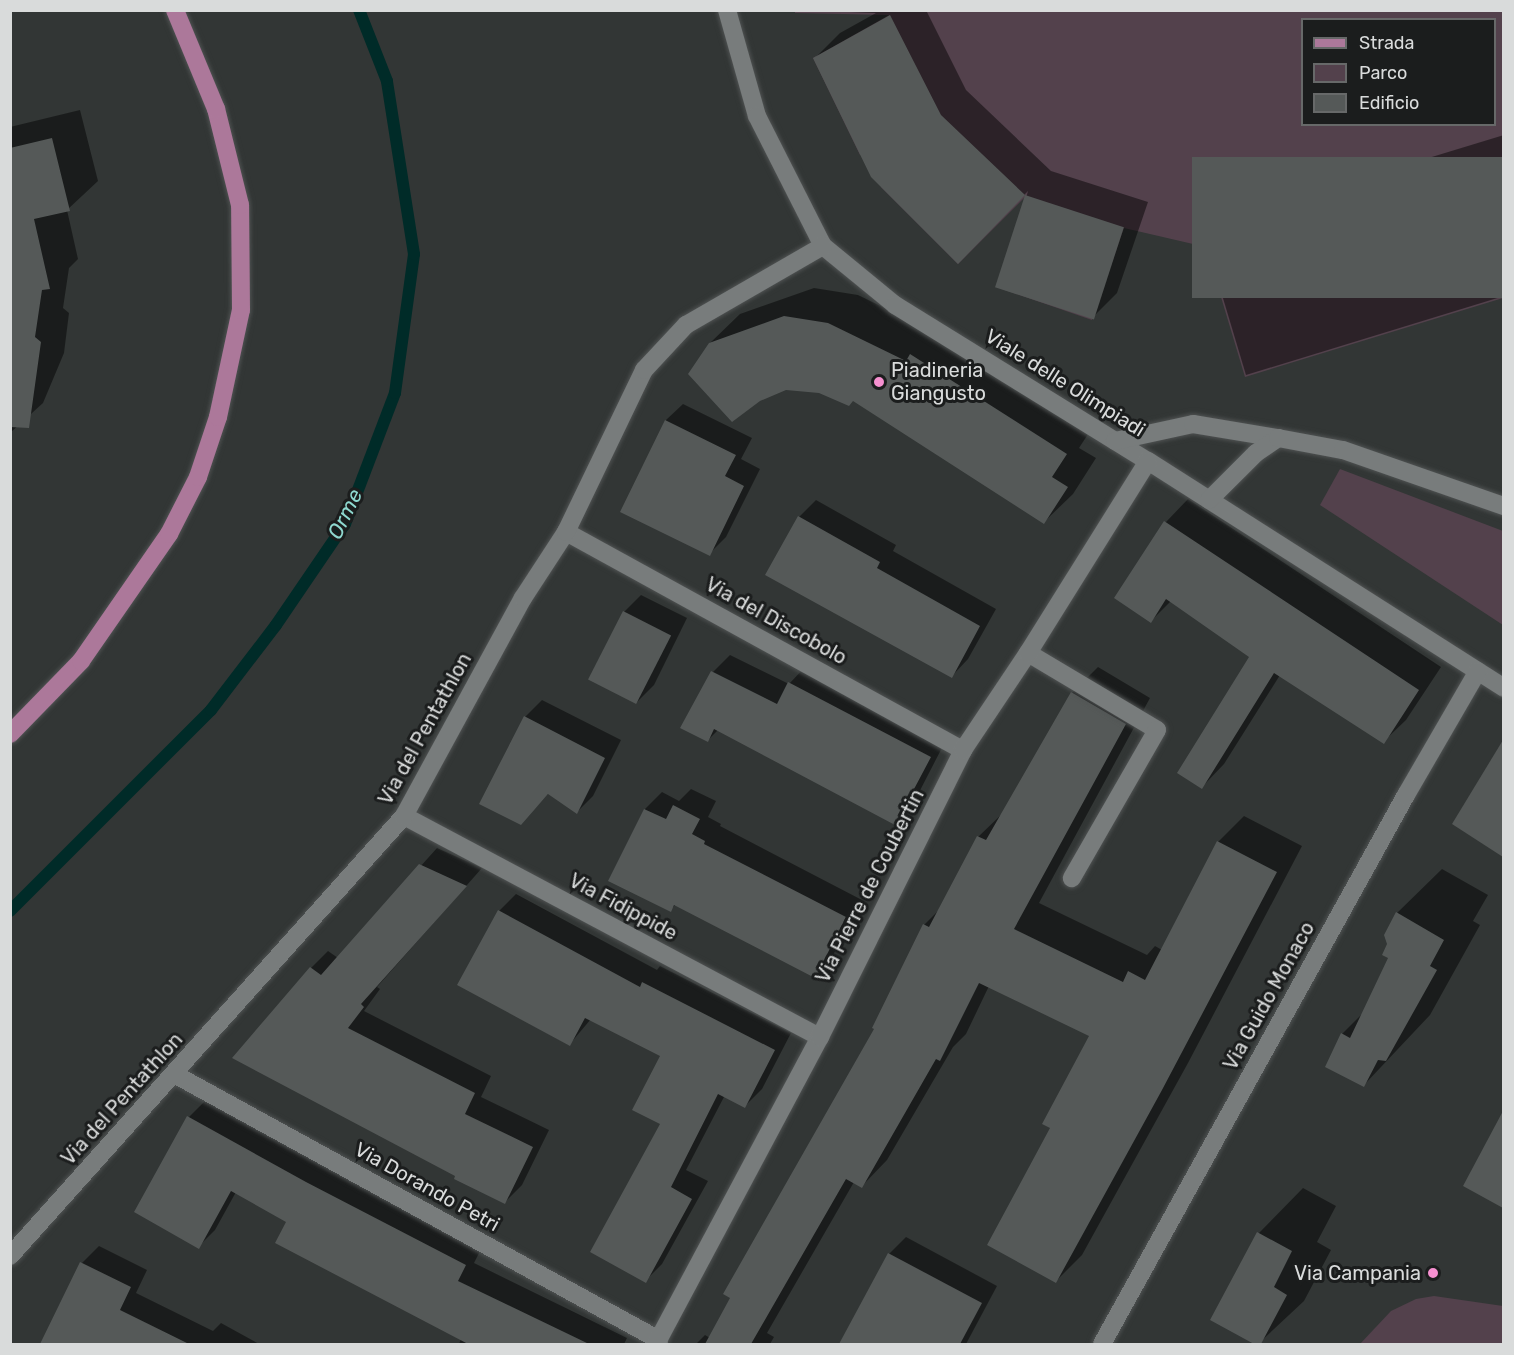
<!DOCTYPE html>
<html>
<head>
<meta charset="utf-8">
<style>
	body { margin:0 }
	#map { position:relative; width:1514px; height:1355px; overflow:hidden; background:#323635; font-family:Rubik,sans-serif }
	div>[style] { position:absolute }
	.green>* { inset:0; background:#53414c }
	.shadow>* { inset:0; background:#0007 }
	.stream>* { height:12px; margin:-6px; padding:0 6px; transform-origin:6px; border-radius:6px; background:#002b28 }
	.building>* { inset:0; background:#555958; transform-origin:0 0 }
	.roads { filter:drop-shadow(0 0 2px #4f5252) drop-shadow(0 0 2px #4f5252) }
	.minor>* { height:18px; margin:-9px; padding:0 9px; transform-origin:9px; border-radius:9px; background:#787c7c }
	.major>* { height:18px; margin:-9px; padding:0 9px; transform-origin:9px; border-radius:9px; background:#ac789a }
	.dots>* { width:16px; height:16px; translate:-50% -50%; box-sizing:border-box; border:3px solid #1b1d1d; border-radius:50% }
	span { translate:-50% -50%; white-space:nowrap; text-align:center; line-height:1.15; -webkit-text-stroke:6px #1b1d1d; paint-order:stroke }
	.poi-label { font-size:20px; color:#d9dbdb }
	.left { translate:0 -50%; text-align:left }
	.right { translate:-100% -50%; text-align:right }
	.street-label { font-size:20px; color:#d9dbdb }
	.water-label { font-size:21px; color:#8ed9d0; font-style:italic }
	.frame { position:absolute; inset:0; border:12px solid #d9dbdb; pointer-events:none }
	.legend { position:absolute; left:1301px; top:18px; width:195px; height:108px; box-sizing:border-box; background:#1b1d1d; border:2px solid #676969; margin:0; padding:8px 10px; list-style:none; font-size:18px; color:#d9dbdb }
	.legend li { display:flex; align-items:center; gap:12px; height:30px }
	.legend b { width:30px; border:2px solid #676969 }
</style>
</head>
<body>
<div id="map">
	<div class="green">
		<i style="clip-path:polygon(evenodd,795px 10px,1503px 11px,1503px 298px,1245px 377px,1206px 247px,1124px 228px,1092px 320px,999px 288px,1025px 197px,958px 264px,881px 187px,939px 117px,860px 155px,813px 58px,889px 15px,795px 13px,795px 10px,1302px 20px,1494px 20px,1494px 124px,1302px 124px,1302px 20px)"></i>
		<i style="clip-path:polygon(1340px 469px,1503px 531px,1503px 625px,1320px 505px)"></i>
		<i style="clip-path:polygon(1434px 1296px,1503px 1306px,1503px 1344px,1360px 1344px,1391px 1311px,1416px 1299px)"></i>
	</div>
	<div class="shadow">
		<i style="clip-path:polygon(797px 10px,926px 10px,966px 90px,1051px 171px,1148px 202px,1117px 293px,1092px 318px,1001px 287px,1028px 191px,958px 262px,815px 58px,840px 33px,876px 13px)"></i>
		<i style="clip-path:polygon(80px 110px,98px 181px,67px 210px,78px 259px,69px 268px,63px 308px,69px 313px,64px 353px,43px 403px,10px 433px,10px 127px)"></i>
		<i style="clip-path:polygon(1504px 135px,1504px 296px,1246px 375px,1208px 248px,1241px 215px)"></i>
		<i style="clip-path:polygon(814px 288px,858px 295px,934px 332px,1094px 425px,1079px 448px,1096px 458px,1073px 494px,1044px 522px,853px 400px,710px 343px,740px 314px)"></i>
		<i style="clip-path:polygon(683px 404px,752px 438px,741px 459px,760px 469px,726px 537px,709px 554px,622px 511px,666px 420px)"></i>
		<i style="clip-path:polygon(1188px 499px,1441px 667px,1406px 720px,1383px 742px,1280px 675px,1224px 764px,1202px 787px,1251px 657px,1171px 601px,1151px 621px,1116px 597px,1166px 522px)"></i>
		<i style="clip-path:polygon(816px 500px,896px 545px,893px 551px,996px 609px,968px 659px,952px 676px,799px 517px)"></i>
		<i style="clip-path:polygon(641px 595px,687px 618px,654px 685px,637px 702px,624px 612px)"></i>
		<i style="clip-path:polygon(730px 655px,789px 684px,806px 666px,946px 740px,912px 806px,895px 823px,718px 730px,708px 740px,682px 727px,713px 672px)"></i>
		<i style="clip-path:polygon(1098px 667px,1150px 698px,1039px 903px,1147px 955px,1155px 946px,1162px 950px,1218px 842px,1244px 816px,1302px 846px,1188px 1063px,1082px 1255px,1056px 1281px,1052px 1127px,1091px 1035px,989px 986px,966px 1034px,953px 1047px,887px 1160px,862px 1186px,854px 1182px,767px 1333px,774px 1337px,770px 1344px,696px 1344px,705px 1335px,710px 1338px,877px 1028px,924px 925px,940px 909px,978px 837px,1005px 811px,1072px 693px)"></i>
		<i style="clip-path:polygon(542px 700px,621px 740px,593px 796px,577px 812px,549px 793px,537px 806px,525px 717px)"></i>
		<i style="clip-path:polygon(1504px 750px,1504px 855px,1454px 823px,1492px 761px)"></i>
		<i style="clip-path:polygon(691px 789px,716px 801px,708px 817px,721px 824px,720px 826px,862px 900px,831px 959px,814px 976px,676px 904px,670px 910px,645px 809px,662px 792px,679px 801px)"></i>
		<i style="clip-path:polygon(437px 848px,482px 868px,377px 987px,380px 989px,364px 1011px,491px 1076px,481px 1097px,549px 1130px,522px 1185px,505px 1202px,234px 1057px,311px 968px,328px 951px,338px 958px)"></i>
		<i style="clip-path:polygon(1442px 869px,1488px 895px,1473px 921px,1480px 925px,1430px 1015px,1364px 1085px,1342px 1034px,1363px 1013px,1390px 957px,1397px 913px)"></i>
		<i style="clip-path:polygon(516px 894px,657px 970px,660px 966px,791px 1033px,762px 1089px,745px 1106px,725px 1095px,686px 1170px,708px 1181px,662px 1264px,645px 1281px,662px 1123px,662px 1056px,591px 1019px,569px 1045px,459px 985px,499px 911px)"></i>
		<i style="clip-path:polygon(206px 1100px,482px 1247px,474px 1263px,627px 1338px,624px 1344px,459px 1344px,461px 1339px,288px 1222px,236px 1192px,215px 1230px,198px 1247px,189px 1117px)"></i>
		<i style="clip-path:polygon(1504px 1114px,1504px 1207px,1465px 1185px)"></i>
		<i style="clip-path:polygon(1303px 1188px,1336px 1206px,1317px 1242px,1331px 1250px,1304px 1301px,1258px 1344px,1212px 1320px,1259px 1233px)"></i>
		<i style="clip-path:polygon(906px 1237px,997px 1286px,966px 1344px,841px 1344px,889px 1254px)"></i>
		<i style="clip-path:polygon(99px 1246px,147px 1270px,136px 1293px,213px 1331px,221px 1323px,259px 1344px,41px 1344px,82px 1263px)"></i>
	</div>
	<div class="stream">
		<i style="left:10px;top:911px;width:284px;rotate:-45deg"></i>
		<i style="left:211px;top:710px;width:107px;rotate:-52.6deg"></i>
		<i style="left:276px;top:625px;width:122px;rotate:-55.7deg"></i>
		<i style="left:345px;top:524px;width:140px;rotate:-69.1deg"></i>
		<i style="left:395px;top:393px;width:140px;rotate:-82.2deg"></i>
		<i style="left:414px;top:254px;width:175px;rotate:-98.9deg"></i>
		<i style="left:387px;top:81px;width:76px;rotate:-111.5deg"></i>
	</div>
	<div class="building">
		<i style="clip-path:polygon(890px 15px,941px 115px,1025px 195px,958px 264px,871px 177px,813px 58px)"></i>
		<i style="clip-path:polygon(52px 138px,70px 211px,34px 219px,50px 289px,42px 290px,35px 337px,41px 342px,29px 428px,10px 427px,10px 148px)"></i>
		<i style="left:1503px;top:157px;width:141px;height:311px;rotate:90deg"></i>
		<i style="left:1025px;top:195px;width:104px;height:97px;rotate:18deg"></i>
		<i style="clip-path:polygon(784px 316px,828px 323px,906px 361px,910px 354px,1067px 454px,1052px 477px,1068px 487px,1044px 524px,853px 401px,849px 406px,819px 393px,786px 390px,760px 401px,732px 422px,688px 374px,709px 343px)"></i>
		<i style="clip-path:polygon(665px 420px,736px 455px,725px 476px,744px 486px,710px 556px,620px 512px)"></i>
		<i style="clip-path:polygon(798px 516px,880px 562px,877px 568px,980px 626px,952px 678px,765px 575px)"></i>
		<i style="clip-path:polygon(1164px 521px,1419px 690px,1384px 744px,1274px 673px,1202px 789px,1177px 773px,1249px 657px,1166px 599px,1151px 623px,1114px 598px)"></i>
		<i style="left:623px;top:611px;width:54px;height:77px;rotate:27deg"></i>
		<i style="clip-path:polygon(711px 671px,777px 704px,788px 682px,931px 757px,895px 825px,714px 729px,708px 742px,680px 728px)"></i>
		<i style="clip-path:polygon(1071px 692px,1126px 724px,1014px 929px,1123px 982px,1128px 971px,1145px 980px,1217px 841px,1277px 872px,1162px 1090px,1056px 1283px,987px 1245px,1050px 1128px,1042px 1124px,1089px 1036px,979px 983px,940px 1061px,936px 1059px,862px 1188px,846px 1179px,751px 1344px,705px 1344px,730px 1298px,723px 1294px,874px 1029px,872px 1028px,923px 924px,929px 927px,977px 836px,986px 840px)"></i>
		<i style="clip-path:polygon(524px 716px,605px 758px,577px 814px,548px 794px,521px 825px,479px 804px)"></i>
		<i style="clip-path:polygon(1503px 740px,1503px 857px,1452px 824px)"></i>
		<i style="clip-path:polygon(673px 805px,700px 819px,692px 834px,705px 841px,704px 844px,846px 917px,815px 978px,674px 905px,671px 912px,608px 881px,644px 809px,666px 819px)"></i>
		<i style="clip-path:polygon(419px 864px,467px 886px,361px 1004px,364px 1007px,348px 1028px,475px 1093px,465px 1114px,533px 1147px,505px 1204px,454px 1179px,455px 1176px,232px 1058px,310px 967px,321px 975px)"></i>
		<i style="clip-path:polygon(498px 910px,640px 987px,642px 982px,775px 1050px,745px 1108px,718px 1094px,671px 1187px,692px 1199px,646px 1283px,590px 1252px,660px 1124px,632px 1110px,660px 1056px,585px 1018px,570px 1046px,457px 985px)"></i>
		<i style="clip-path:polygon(1396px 912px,1444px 940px,1430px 966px,1437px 970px,1386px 1061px,1378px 1060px,1364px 1087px,1325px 1067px,1341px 1033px,1350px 1038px,1388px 958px,1382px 955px,1387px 944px,1384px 935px)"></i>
		<i style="clip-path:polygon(1503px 1111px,1503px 1208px,1463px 1186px)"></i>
		<i style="clip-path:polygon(187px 1116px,306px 1182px,466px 1265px,458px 1281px,589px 1344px,468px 1344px,275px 1243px,286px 1222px,231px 1191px,199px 1249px,134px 1212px)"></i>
		<i style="clip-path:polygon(1257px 1232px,1292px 1251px,1274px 1287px,1287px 1295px,1261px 1344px,1254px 1344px,1210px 1320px)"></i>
		<i style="clip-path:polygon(888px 1253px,982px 1303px,960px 1344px,839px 1344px)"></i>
		<i style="clip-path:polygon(80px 1262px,131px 1287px,120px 1310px,189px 1344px,40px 1344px)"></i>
	</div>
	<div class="roads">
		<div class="minor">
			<i style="left:727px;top:10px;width:110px;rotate:74.2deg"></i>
			<i style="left:757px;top:116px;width:146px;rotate:63.1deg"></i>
			<i style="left:823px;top:246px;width:93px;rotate:39.3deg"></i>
			<i style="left:895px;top:305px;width:297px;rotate:31.7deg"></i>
			<i style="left:1148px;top:461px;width:422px;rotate:32.5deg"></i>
			<i style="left:1115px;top:441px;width:80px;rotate:-12.3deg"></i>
			<i style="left:1193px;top:424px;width:86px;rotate:9.4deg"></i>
			<i style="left:1209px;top:500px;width:66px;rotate:-45deg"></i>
			<i style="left:1256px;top:453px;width:27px;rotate:-34deg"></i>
			<i style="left:1278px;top:438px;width:66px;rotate:10.5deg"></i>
			<i style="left:1343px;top:450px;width:170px;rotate:19.2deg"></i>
			<i style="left:566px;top:532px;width:453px;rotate:28.8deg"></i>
			<i style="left:1028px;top:653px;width:150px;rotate:30.8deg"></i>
			<i style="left:1157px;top:730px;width:171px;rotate:119.9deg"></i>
			<i style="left:404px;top:816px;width:471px;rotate:28deg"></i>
			<i style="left:174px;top:1074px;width:553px;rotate:28.74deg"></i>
			<i style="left:10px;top:1256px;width:591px;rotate:-48.16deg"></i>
			<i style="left:404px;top:816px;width:248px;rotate:-61.4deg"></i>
			<i style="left:523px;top:598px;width:79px;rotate:-56.9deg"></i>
			<i style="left:566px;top:532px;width:180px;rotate:-64.3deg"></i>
			<i style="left:644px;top:370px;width:62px;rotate:-47deg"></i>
			<i style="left:686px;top:325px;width:158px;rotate:-30deg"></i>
			<i style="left:656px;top:1344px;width:348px;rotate:-61.9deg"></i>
			<i style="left:820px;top:1037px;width:321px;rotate:-63.5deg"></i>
			<i style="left:963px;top:750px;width:117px;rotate:-56.2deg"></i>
			<i style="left:1028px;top:653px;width:226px;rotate:-58deg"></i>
			<i style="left:1102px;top:1344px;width:628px;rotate:-61.03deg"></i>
			<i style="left:1406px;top:795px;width:143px;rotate:-59.9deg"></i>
		</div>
		<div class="major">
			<i style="left:10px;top:734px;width:102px;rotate:-45.8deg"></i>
			<i style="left:81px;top:661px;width:155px;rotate:-55.3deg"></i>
			<i style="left:169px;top:534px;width:64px;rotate:-63deg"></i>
			<i style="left:198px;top:477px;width:63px;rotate:-71.6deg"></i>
			<i style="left:218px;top:417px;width:109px;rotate:-77.9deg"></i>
			<i style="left:241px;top:310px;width:105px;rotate:-90.5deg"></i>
			<i style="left:240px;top:205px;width:99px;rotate:-104deg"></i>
			<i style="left:216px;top:109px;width:107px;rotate:-112.5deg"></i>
		</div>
	</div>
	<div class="dots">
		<i style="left:879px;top:382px;background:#f690d0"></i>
		<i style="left:1433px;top:1273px;background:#f690d0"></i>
	</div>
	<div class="poi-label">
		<span class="left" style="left:891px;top:382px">Piadineria<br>Giangusto</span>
		<span class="right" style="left:1421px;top:1273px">Via Campania</span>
	</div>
	<div class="street-label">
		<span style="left:1065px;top:383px;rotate:32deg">Viale delle Olimpiadi</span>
		<span style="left:776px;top:621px;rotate:29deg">Via del Discobolo</span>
		<span style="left:425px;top:729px;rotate:-61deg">Via del Pentathlon</span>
		<span style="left:870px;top:886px;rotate:-63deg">Via Pierre de Coubertin</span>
		<span style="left:623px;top:907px;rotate:28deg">Via Fidippide</span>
		<span style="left:1269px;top:996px;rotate:-61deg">Via Guido Monaco</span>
		<span style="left:122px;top:1099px;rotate:-48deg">Via del Pentathlon</span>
		<span style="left:427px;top:1187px;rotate:29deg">Via Dorando Petri</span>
	</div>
	<div class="water-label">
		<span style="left:345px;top:514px;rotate:-64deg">Orme</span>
	</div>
	<div class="frame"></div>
	<ul class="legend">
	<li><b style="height:8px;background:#ac789a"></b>Strada</li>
	<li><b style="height:16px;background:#53414c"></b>Parco</li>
	<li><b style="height:16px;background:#555958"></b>Edificio</li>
	</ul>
</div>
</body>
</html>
